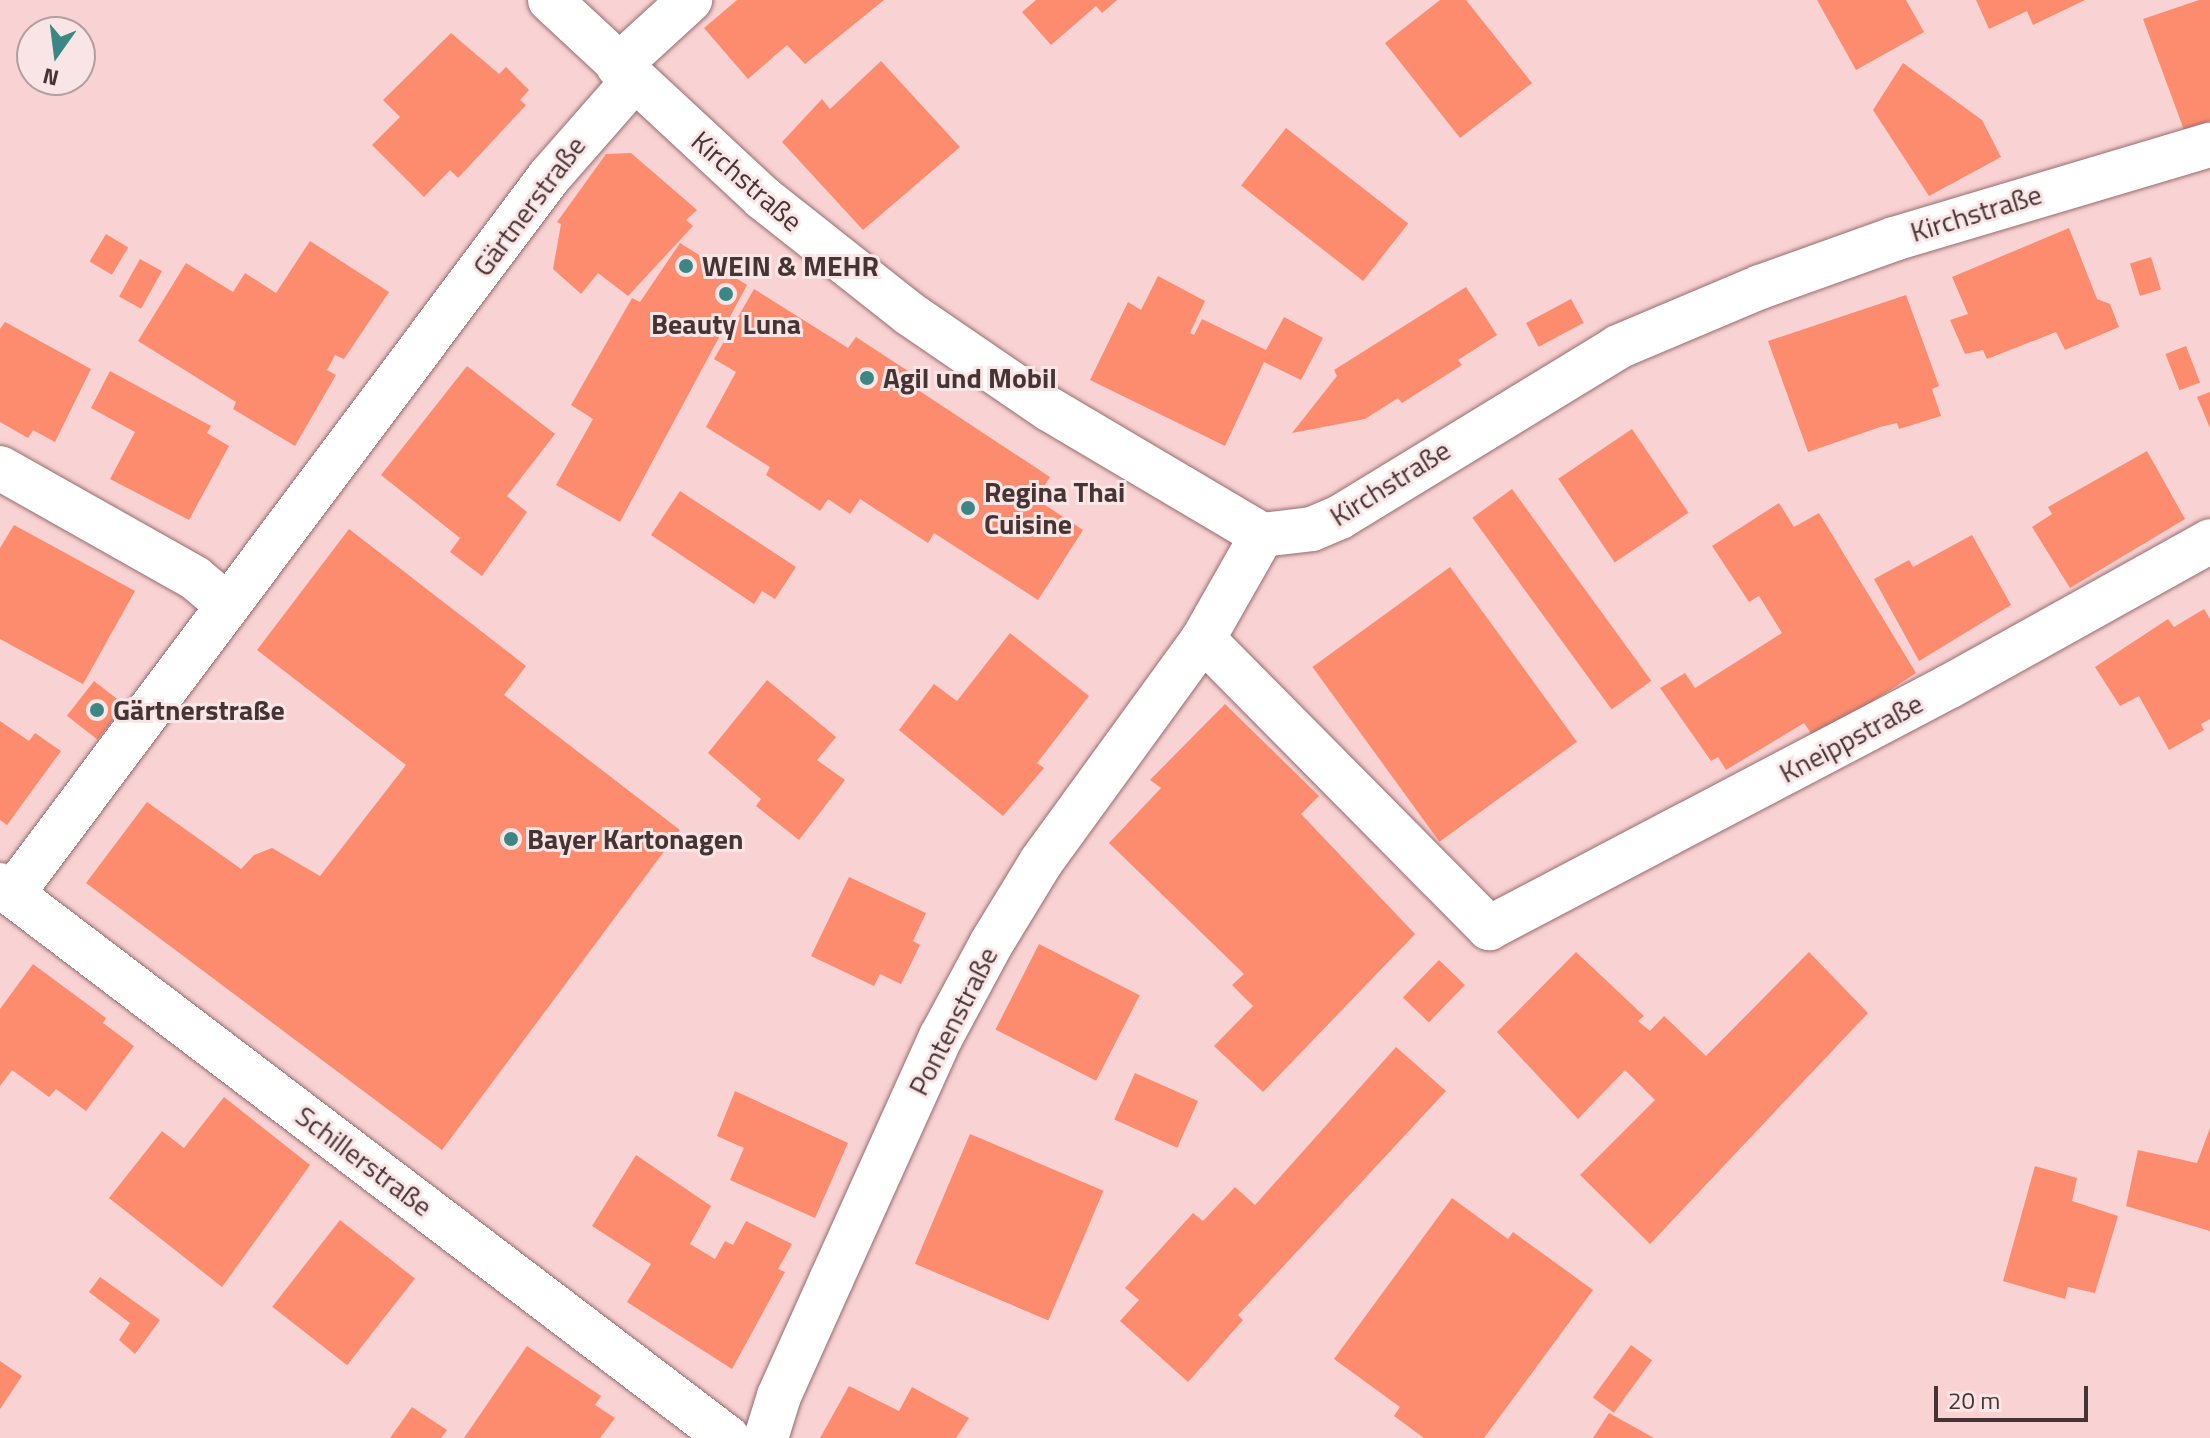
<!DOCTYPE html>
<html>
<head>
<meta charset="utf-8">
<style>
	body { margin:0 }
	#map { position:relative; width:2210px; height:1438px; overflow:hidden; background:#f9d2d3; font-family:"Titillium Web",sans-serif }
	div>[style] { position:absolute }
	.building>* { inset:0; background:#fd8c6f; transform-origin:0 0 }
	.roads { filter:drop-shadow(0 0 2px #976c6f) drop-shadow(0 0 2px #976c6f) }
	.minor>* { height:44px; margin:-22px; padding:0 22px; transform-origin:22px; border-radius:22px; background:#fff }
	.dots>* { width:22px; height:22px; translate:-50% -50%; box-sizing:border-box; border:4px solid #f9e5e5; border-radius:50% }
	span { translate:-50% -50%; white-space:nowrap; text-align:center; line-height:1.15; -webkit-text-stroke:6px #f9e5e5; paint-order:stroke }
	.street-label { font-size:28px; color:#463334 }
	.poi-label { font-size:28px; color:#463334; font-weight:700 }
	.left { translate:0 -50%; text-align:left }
	.north { position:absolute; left:16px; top:16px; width:80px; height:80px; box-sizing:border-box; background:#f9e5e5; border:2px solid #b19e9e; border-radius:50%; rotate:194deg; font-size:22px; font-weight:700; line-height:32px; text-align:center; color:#463334 }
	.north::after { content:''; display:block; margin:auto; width:28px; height:36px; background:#3d8686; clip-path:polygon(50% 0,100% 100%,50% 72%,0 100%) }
	.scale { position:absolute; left:1934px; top:1386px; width:154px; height:36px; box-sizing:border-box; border:4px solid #463334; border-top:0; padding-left:10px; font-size:24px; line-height:28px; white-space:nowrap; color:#463334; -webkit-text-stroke:6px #f9e5e5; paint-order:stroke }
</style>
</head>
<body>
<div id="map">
	<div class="building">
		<i style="clip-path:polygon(737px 0,884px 0,805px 64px,787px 45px,748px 79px,704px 28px)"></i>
		<i style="clip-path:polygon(1036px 0,1117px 0,1102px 13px,1096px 6px,1051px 45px,1022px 12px)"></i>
		<i style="clip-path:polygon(1440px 0,1466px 0,1532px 83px,1460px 138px,1385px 43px)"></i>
		<i style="clip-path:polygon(1817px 0,1906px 0,1924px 32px,1856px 70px)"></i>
		<i style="clip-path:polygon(1976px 0,2085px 0,2033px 25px,2027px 11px,1989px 29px)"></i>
		<i style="clip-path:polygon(2199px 0,2210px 0,2210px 121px,2184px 130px,2143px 19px)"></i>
		<i style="clip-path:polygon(451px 33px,499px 74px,506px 67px,529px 90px,520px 100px,526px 105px,458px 178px,450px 170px,424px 197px,372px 145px,400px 117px,383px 100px)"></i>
		<i style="clip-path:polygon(881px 61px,960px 147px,863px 230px,782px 142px,822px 99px,830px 109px)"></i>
		<i style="clip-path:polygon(1903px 63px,1982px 120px,2001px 157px,1929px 196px,1873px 110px)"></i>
		<i style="left:1286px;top:128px;width:155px;height:73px;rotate:38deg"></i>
		<i style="clip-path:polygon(631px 153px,697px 210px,686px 220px,693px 226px,628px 296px,598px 273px,581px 294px,553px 269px,561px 224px,557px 222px,606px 154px)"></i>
		<i style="clip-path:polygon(2069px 228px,2097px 299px,2110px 304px,2119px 327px,2065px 350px,2056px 332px,1987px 359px,1983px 350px,1965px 354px,1950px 320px,1968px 314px,1952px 277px)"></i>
		<i style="left:106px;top:234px;width:26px;height:32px;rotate:31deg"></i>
		<i style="clip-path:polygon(310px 241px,389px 292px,344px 359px,335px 355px,327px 370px,336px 375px,295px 446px,233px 409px,236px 402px,138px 341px,186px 263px,233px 292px,245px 273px,276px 293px)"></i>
		<i style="clip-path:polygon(680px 243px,747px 285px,620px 522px,556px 485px,593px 419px,571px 405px,632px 298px,640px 302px)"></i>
		<i style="left:2151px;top:257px;width:34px;height:22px;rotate:73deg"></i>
		<i style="left:140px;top:259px;width:25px;height:43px;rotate:29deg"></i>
		<i style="clip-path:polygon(1158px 276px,1205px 301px,1190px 333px,1194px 335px,1202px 319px,1266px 350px,1284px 317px,1323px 338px,1301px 380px,1264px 362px,1225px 446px,1090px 380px,1128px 302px,1141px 310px)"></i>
		<i style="clip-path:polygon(1466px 287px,1497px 335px,1458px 360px,1462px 365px,1402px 403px,1398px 398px,1365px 419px,1292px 433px,1337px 376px,1334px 370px)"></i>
		<i style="clip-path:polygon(754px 289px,848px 348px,856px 337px,908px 371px,903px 380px,1050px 477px,1036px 499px,1083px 530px,1038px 600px,934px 533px,928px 543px,860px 499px,850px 514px,828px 499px,820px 511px,766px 475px,770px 467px,706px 427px,736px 372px,714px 359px)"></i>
		<i style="clip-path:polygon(1906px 295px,1939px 386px,1932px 389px,1941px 416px,1899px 429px,1897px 423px,1880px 427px,1808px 452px,1768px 341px)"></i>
		<i style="left:1571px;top:299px;width:27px;height:51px;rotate:62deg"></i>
		<i style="clip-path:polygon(5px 322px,91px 369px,55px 442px,33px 430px,28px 438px,0 422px,0 329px)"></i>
		<i style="left:2186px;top:346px;width:39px;height:22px;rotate:69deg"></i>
		<i style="clip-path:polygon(467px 366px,555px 434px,507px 496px,527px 512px,482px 576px,450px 552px,460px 538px,381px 475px)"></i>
		<i style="clip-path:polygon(110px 371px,211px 426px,207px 433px,229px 446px,189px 520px,110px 479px,135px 432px,91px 408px)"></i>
		<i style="clip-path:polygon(2210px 392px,2210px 428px,2197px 397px)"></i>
		<i style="left:1632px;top:429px;width:101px;height:89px;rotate:56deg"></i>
		<i style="clip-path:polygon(2147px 451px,2185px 519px,2070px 588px,2032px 527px,2052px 514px,2048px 507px)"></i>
		<i style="left:1512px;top:489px;width:237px;height:49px;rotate:54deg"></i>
		<i style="clip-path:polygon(680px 491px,796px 567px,775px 599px,762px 591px,754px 604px,651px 535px)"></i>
		<i style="clip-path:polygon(1779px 503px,1794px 527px,1819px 513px,1916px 673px,1815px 739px,1804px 723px,1726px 770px,1718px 757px,1711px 761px,1660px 688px,1685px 673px,1695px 688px,1782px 633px,1759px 596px,1749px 602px,1712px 546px)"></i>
		<i style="clip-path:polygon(14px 525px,135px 591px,83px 684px,0 639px,0 548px)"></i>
		<i style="clip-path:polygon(349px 529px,526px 666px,504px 695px,680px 830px,442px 1150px,86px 883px,147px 802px,241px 869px,254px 855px,272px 848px,320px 876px,406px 765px,257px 650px)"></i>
		<i style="clip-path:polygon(1972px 535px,2011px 605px,1919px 661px,1874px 579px,1909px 560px,1913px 567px)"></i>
		<i style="left:1450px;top:567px;width:216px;height:170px;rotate:54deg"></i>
		<i style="clip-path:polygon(2204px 609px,2210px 619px,2210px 719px,2201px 724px,2204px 730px,2169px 750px,2139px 696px,2120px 706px,2095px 667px,2168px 619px,2174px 627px)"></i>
		<i style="clip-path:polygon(1010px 633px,1089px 696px,1037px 763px,1044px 768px,1003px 816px,899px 730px,934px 684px,957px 701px)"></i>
		<i style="clip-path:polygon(767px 680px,836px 737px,817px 760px,845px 780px,799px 840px,756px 806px,761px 799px,708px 753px)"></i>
		<i style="left:94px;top:681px;width:39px;height:44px;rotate:38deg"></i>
		<i style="clip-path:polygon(1225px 704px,1319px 796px,1301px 814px,1415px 934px,1263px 1092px,1214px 1046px,1253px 1006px,1232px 985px,1244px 974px,1109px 843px,1161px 788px,1150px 780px)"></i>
		<i style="clip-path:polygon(0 721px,29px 741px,35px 733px,61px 751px,7px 825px,0 820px)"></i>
		<i style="clip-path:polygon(849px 877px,926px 913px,913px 941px,920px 945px,901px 984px,880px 974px,874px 986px,811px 956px)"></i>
		<i style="left:1039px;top:944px;width:113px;height:96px;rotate:27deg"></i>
		<i style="clip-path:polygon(1576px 952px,1644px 1016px,1638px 1021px,1650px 1031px,1664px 1016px,1706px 1056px,1809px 952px,1868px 1013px,1650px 1244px,1580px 1175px,1655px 1100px,1625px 1070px,1578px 1119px,1497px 1032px)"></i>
		<i style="left:1439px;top:960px;width:36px;height:52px;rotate:44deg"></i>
		<i style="clip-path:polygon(33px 964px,106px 1018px,103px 1023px,134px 1046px,86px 1111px,56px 1089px,49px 1097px,12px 1070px,0 1086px,0 1009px)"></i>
		<i style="clip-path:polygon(1396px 1047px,1446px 1091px,1238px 1315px,1243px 1320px,1188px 1382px,1120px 1321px,1139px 1300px,1125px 1288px,1193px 1213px,1203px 1221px,1235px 1187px,1255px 1205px)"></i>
		<i style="left:1135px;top:1073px;width:69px;height:51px;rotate:24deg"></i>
		<i style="clip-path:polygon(735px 1091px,848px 1143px,815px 1218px,730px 1180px,744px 1148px,717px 1136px)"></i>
		<i style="clip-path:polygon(224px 1097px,310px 1165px,222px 1287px,109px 1198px,162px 1131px,184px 1148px)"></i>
		<i style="clip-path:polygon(2210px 1128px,2210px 1231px,2126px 1206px,2138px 1150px,2197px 1163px)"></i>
		<i style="left:970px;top:1134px;width:145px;height:141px;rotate:23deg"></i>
		<i style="clip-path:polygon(636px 1155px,711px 1206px,690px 1244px,715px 1259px,725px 1241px,733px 1245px,746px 1221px,792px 1244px,778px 1269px,785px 1272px,732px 1369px,627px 1302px,651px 1264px,592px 1226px)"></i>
		<i style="clip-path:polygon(2035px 1166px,2077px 1178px,2072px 1201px,2118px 1216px,2095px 1293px,2068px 1287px,2065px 1299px,2003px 1281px)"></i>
		<i style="clip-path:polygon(1452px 1198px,1508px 1239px,1513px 1232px,1593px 1290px,1484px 1438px,1424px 1438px,1394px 1416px,1400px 1407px,1334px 1359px)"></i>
		<i style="left:340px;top:1220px;width:95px;height:110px;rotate:38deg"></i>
		<i style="clip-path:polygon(100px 1277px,160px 1320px,135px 1354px,119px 1340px,130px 1323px,89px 1292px)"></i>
		<i style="left:1631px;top:1345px;width:26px;height:65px;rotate:36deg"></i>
		<i style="clip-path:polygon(527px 1346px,601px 1396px,595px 1405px,615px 1418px,600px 1438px,464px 1438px)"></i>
		<i style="clip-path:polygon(0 1361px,22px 1376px,0 1409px)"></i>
		<i style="clip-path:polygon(849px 1386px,899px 1411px,912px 1387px,969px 1418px,956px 1438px,820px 1438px)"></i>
		<i style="clip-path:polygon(412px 1407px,447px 1430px,441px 1438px,390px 1438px)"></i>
		<i style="clip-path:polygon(1609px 1413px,1654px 1438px,1593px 1438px)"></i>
	</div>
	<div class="roads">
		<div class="minor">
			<i style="left:550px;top:0;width:291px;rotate:42.9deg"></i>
			<i style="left:763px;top:198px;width:187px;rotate:38.3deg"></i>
			<i style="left:910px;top:314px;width:168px;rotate:34.4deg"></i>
			<i style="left:1049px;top:409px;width:247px;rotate:30.6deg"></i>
			<i style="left:1262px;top:535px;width:50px;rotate:-6.8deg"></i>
			<i style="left:1312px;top:529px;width:30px;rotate:-23deg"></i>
			<i style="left:1340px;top:517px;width:326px;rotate:-31.4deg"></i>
			<i style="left:1618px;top:347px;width:154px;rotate:-22.9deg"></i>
			<i style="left:1760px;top:287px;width:142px;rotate:-19.7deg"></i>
			<i style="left:1894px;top:239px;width:330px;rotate:-16.6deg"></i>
			<i style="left:618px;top:66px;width:98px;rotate:-42.5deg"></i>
			<i style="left:0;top:468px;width:224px;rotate:29.4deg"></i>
			<i style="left:195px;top:578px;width:40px;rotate:40deg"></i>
			<i style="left:1203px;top:639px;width:407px;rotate:45.3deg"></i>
			<i style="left:1489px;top:928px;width:521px;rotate:-27.7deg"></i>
			<i style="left:1950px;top:686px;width:298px;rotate:-29.1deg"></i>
			<i style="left:0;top:885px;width:914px;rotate:37.22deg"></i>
			<i style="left:12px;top:894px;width:896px;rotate:-53.17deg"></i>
			<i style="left:549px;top:177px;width:128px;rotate:-48.8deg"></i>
			<i style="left:766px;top:1438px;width:44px;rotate:-72.8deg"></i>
			<i style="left:779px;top:1396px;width:129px;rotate:-65.8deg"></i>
			<i style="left:832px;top:1278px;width:265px;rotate:-65.7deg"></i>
			<i style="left:941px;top:1037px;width:106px;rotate:-61.7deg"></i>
			<i style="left:991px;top:944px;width:96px;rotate:-58.6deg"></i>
			<i style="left:1041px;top:862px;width:276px;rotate:-54deg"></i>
			<i style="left:1203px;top:639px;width:120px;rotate:-60.4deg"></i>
		</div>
	</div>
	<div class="dots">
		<i style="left:686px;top:266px;background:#3d8686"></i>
		<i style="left:726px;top:294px;background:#3d8686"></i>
		<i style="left:867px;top:378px;background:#3d8686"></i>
		<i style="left:968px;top:508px;background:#3d8686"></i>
		<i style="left:97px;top:710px;background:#3d8686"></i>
		<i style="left:511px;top:839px;background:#3d8686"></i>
	</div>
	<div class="street-label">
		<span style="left:747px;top:181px;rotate:41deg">Kirchstraße</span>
		<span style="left:529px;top:206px;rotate:-53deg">Gärtnerstraße</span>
		<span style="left:1976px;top:213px;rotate:-17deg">Kirchstraße</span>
		<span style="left:1390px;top:483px;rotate:-32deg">Kirchstraße</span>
		<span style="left:1851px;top:738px;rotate:-28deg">Kneippstraße</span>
		<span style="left:953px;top:1021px;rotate:-63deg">Pontenstraße</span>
		<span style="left:364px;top:1161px;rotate:37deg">Schillerstraße</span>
	</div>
	<div class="poi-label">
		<span class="left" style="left:702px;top:266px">WEIN &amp; MEHR</span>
		<span style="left:726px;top:324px">Beauty Luna</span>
		<span class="left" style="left:883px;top:378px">Agil und Mobil</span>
		<span class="left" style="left:984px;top:508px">Regina Thai<br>Cuisine</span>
		<span class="left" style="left:113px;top:710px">Gärtnerstraße</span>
		<span class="left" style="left:527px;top:839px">Bayer Kartonagen</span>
	</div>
	<div class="north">N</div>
	<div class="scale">20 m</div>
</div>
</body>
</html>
